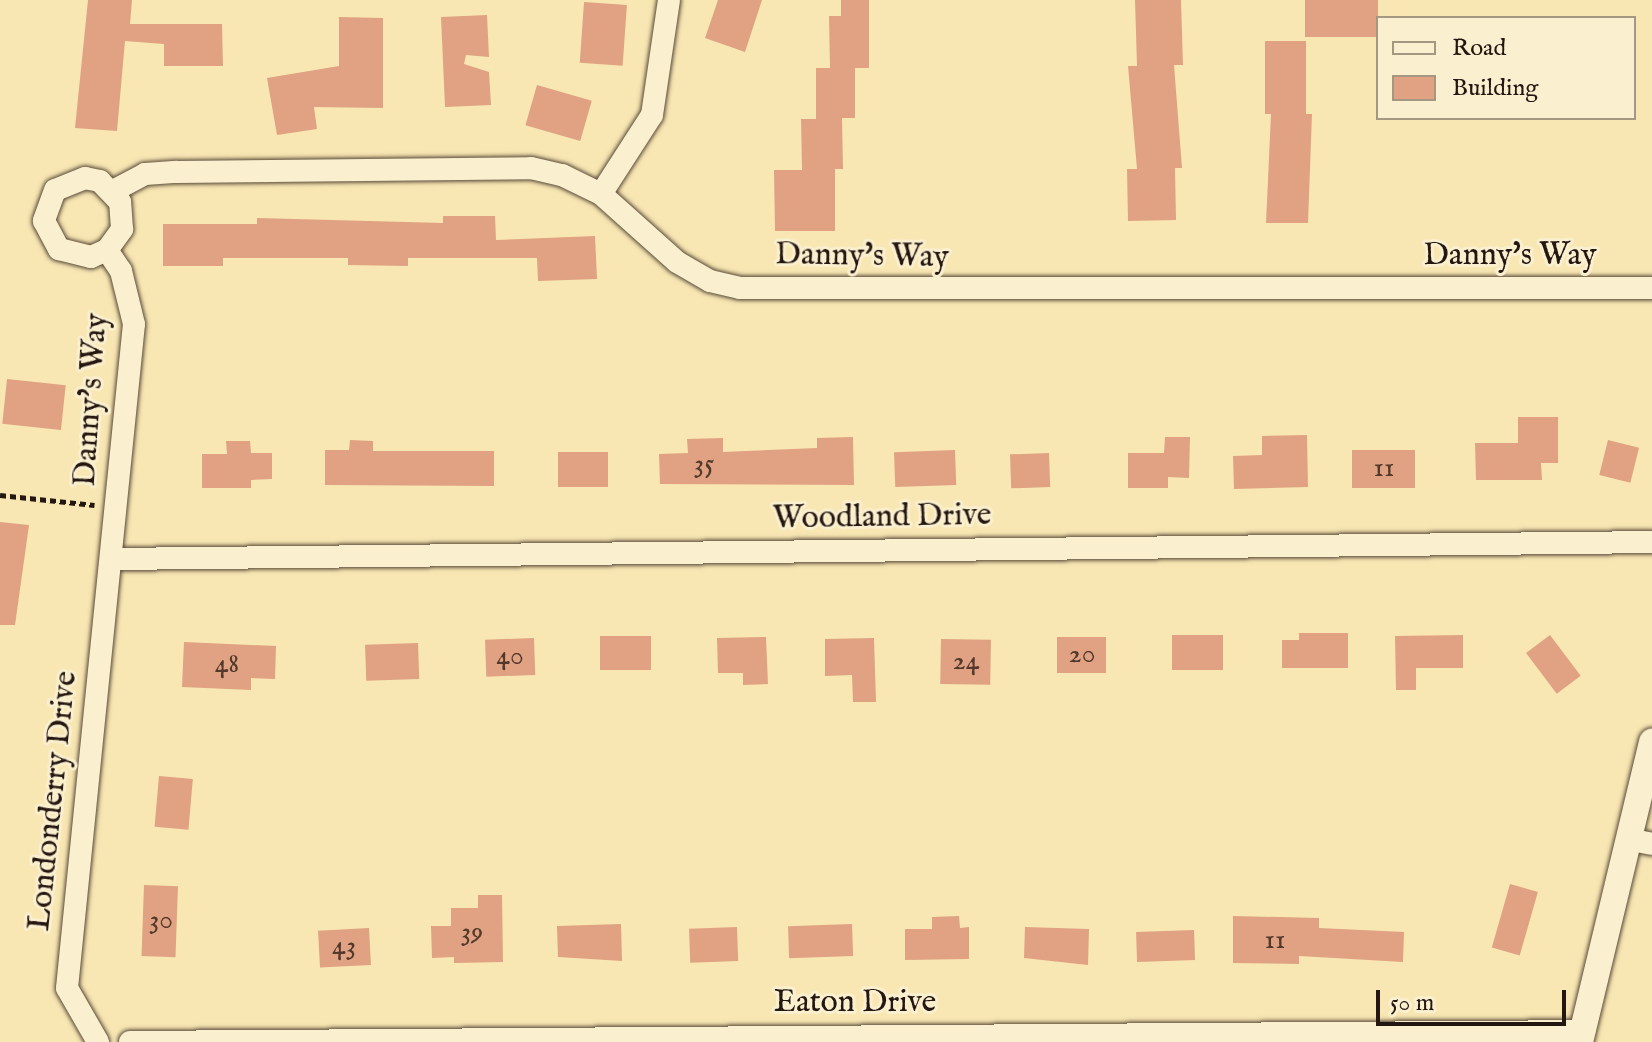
<!DOCTYPE html>
<html>
<head>
<meta charset="utf-8">
<style>
	body { margin:0 }
	#map { position:relative; width:1652px; height:1042px; overflow:hidden; background:#f8e7b3; font-family:"IM FELL English",serif }
	div>[style] { position:absolute }
	.building>* { inset:0; background:#e0a282; transform-origin:0 0 }
	.path>* { height:5px; margin-top:-2.5px; transform-origin:0; background:repeating-linear-gradient(90deg,#241610 0 6px,transparent 0 10px) }
	.roads { filter:drop-shadow(0 0 2px #594a39) drop-shadow(0 0 2px #594a39) }
	.minor>* { height:22px; margin:-11px; padding:0 11px; transform-origin:11px; border-radius:11px; background:#faefce }
	.tertiary>* { height:26px; margin:-13px; padding:0 13px; transform-origin:13px; border-radius:13px; background:#faefce }
	span { translate:-50% -50%; white-space:nowrap; text-align:center; line-height:1.15; -webkit-text-stroke:6px #faefce; paint-order:stroke }
	.number-label { font-size:28px; color:#53392c }
	.number-label span { -webkit-text-stroke-width:0 }
	.street-label { font-size:32px; color:#241610 }
	.legend { position:absolute; left:1376px; top:16px; width:260px; height:104px; box-sizing:border-box; background:#faefce; border:2px solid #a49882; margin:0; padding:10px 14px; list-style:none; font-size:24px; color:#241610 }
	.legend li { display:flex; align-items:center; gap:16px; height:40px }
	.legend b { width:40px; border:2px solid #a49882 }
	.scale { position:absolute; left:1376px; top:990px; width:190px; height:36px; box-sizing:border-box; border:4px solid #241610; border-top:0; padding-left:10px; font-size:24px; line-height:28px; white-space:nowrap; color:#241610; -webkit-text-stroke:6px #faefce; paint-order:stroke }
</style>
</head>
<body>
<div id="map">
	<div class="building">
		<i style="clip-path:polygon(88px 0,132px 0,130px 24px,222px 24px,223px 66px,164px 66px,164px 44px,125px 41px,117px 131px,75px 128px)"></i>
		<i style="clip-path:polygon(718px 0,762px 0,745px 52px,705px 38px)"></i>
		<i style="clip-path:polygon(841px 0,869px 0,869px 68px,855px 68px,855px 118px,842px 118px,843px 169px,835px 169px,835px 231px,775px 231px,774px 170px,802px 170px,801px 119px,816px 119px,816px 68px,830px 68px,829px 16px,841px 16px)"></i>
		<i style="clip-path:polygon(1135px 0,1181px 0,1183px 65px,1174px 65px,1182px 168px,1175px 168px,1176px 220px,1128px 221px,1127px 169px,1137px 169px,1128px 66px,1137px 66px)"></i>
		<i style="left:1305px;top:0;width:73px;height:37px"></i>
		<i style="left:584px;top:2px;width:43px;height:61px;rotate:4deg"></i>
		<i style="clip-path:polygon(487px 15px,489px 57px,466px 55px,464px 64px,489px 72px,491px 105px,445px 107px,441px 17px)"></i>
		<i style="clip-path:polygon(339px 17px,383px 18px,383px 108px,314px 107px,317px 129px,277px 135px,267px 78px,339px 66px)"></i>
		<i style="clip-path:polygon(1265px 41px,1306px 41px,1306px 114px,1312px 114px,1308px 223px,1266px 223px,1271px 114px,1265px 114px)"></i>
		<i style="left:537px;top:85px;width:57px;height:42px;rotate:16deg"></i>
		<i style="clip-path:polygon(443px 216px,495px 216px,496px 240px,595px 236px,597px 279px,538px 281px,537px 258px,408px 258px,408px 266px,348px 265px,348px 258px,223px 258px,223px 266px,163px 266px,163px 224px,257px 224px,257px 218px,443px 223px)"></i>
		<i style="left:7px;top:379px;width:59px;height:45px;rotate:6deg"></i>
		<i style="clip-path:polygon(1518px 417px,1558px 417px,1558px 463px,1541px 463px,1542px 480px,1476px 480px,1475px 443px,1518px 443px)"></i>
		<i style="clip-path:polygon(1307px 435px,1308px 487px,1234px 489px,1233px 456px,1262px 455px,1262px 436px)"></i>
		<i style="clip-path:polygon(853px 437px,854px 485px,660px 484px,659px 454px,688px 453px,687px 439px,723px 438px,723px 452px,817px 448px,817px 438px)"></i>
		<i style="clip-path:polygon(1165px 437px,1190px 437px,1189px 478px,1168px 477px,1168px 488px,1128px 488px,1128px 453px,1164px 453px)"></i>
		<i style="clip-path:polygon(350px 440px,373px 441px,373px 451px,494px 451px,494px 486px,325px 485px,325px 450px,349px 450px)"></i>
		<i style="left:1608px;top:440px;width:32px;height:36px;rotate:14deg"></i>
		<i style="clip-path:polygon(226px 441px,250px 441px,251px 453px,272px 453px,272px 479px,251px 480px,251px 488px,202px 488px,202px 454px,227px 454px)"></i>
		<i style="left:955px;top:450px;width:35px;height:61px;rotate:88deg"></i>
		<i style="left:1352px;top:450px;width:63px;height:38px"></i>
		<i style="left:558px;top:452px;width:50px;height:35px"></i>
		<i style="left:1049px;top:453px;width:34px;height:39px;rotate:88deg"></i>
		<i style="clip-path:polygon(0 522px,29px 525px,15px 625px,0 625px)"></i>
		<i style="clip-path:polygon(1299px 633px,1348px 633px,1348px 668px,1282px 668px,1282px 640px,1299px 640px)"></i>
		<i style="left:1172px;top:635px;width:51px;height:35px"></i>
		<i style="clip-path:polygon(1463px 635px,1463px 668px,1416px 668px,1416px 690px,1396px 690px,1395px 636px)"></i>
		<i style="left:1550px;top:635px;width:51px;height:30px;rotate:53deg"></i>
		<i style="left:651px;top:636px;width:34px;height:51px;rotate:90deg"></i>
		<i style="clip-path:polygon(766px 637px,768px 684px,743px 685px,743px 673px,718px 673px,717px 638px)"></i>
		<i style="left:1057px;top:637px;width:49px;height:36px"></i>
		<i style="left:534px;top:638px;width:37px;height:49px;rotate:88deg"></i>
		<i style="clip-path:polygon(874px 638px,876px 702px,853px 702px,852px 675px,825px 676px,825px 639px)"></i>
		<i style="left:941px;top:639px;width:50px;height:45px;rotate:1deg"></i>
		<i style="clip-path:polygon(184px 642px,276px 646px,275px 679px,251px 678px,251px 690px,182px 687px)"></i>
		<i style="left:418px;top:643px;width:36px;height:53px;rotate:88deg"></i>
		<i style="left:159px;top:776px;width:34px;height:51px;rotate:5deg"></i>
		<i style="left:1510px;top:884px;width:29px;height:66px;rotate:16deg"></i>
		<i style="left:144px;top:885px;width:34px;height:71px;rotate:2deg"></i>
		<i style="clip-path:polygon(478px 895px,502px 895px,503px 962px,454px 963px,454px 957px,432px 958px,431px 926px,451px 926px,451px 908px,478px 908px)"></i>
		<i style="clip-path:polygon(959px 916px,960px 928px,969px 927px,969px 959px,905px 960px,905px 929px,932px 929px,932px 917px)"></i>
		<i style="clip-path:polygon(1233px 916px,1319px 918px,1319px 928px,1404px 932px,1403px 962px,1299px 956px,1299px 964px,1233px 963px)"></i>
		<i style="clip-path:polygon(621px 924px,622px 961px,558px 957px,557px 926px)"></i>
		<i style="left:852px;top:924px;width:32px;height:64px;rotate:88deg"></i>
		<i style="left:737px;top:927px;width:34px;height:48px;rotate:88deg"></i>
		<i style="clip-path:polygon(1025px 927px,1089px 929px,1088px 965px,1024px 958px)"></i>
		<i style="left:369px;top:928px;width:37px;height:51px;rotate:87deg"></i>
		<i style="left:1194px;top:930px;width:30px;height:58px;rotate:88deg"></i>
	</div>
	<div class="path">
		<i style="left:0;top:495px;width:95px;rotate:6.1deg"></i>
	</div>
	<div class="roads">
		<div class="minor">
			<i style="left:113px;top:191px;width:36px;rotate:-28deg"></i>
			<i style="left:145px;top:174px;width:32px;rotate:-4deg"></i>
			<i style="left:177px;top:172px;width:354px;rotate:-0.6deg"></i>
			<i style="left:531px;top:168px;width:32px;rotate:13deg"></i>
			<i style="left:562px;top:175px;width:43px;rotate:26deg"></i>
			<i style="left:601px;top:194px;width:102px;rotate:41.8deg"></i>
			<i style="left:677px;top:262px;width:38px;rotate:30deg"></i>
			<i style="left:710px;top:281px;width:31px;rotate:13deg"></i>
			<i style="left:740px;top:288px;width:912px"></i>
			<i style="left:601px;top:194px;width:94px;rotate:-57.2deg"></i>
			<i style="left:652px;top:115px;width:116px;rotate:-81.6deg"></i>
			<i style="left:112px;top:559px;width:1540px;rotate:-0.63deg"></i>
			<i style="left:1632px;top:840px;width:20px;rotate:11deg"></i>
			<i style="left:98px;top:1042px;width:62px;rotate:-119.9deg"></i>
			<i style="left:67px;top:988px;width:667px;rotate:-84.24deg"></i>
			<i style="left:134px;top:324px;width:55px;rotate:-103.8deg"></i>
			<i style="left:121px;top:271px;width:25px;rotate:-124deg"></i>
			<i style="left:107px;top:250px;width:26px;rotate:-54deg"></i>
			<i style="left:122px;top:229px;width:27px;rotate:-94deg"></i>
			<i style="left:120px;top:202px;width:29px;rotate:-134deg"></i>
			<i style="left:100px;top:181px;width:15px;rotate:-169deg"></i>
			<i style="left:85px;top:178px;width:32px;rotate:158deg"></i>
			<i style="left:55px;top:190px;width:33px;rotate:110deg"></i>
			<i style="left:44px;top:221px;width:32px;rotate:62deg"></i>
			<i style="left:59px;top:249px;width:33px;rotate:14deg"></i>
			<i style="left:91px;top:257px;width:17px;rotate:-24deg"></i>
			<i style="left:130px;top:1042px;width:1452px;rotate:-0.43deg"></i>
		</div>
		<div class="tertiary">
			<i style="left:1580px;top:1042px;width:309px;rotate:-76.5deg"></i>
		</div>
	</div>
	<div class="number-label">
		<span style="left:704px;top:465px">35</span>
		<span style="left:1384px;top:469px">11</span>
		<span style="left:1082px;top:655px">20</span>
		<span style="left:510px;top:657px">40</span>
		<span style="left:966px;top:662px">24</span>
		<span style="left:227px;top:665px">48</span>
		<span style="left:161px;top:921px">30</span>
		<span style="left:472px;top:933px">39</span>
		<span style="left:1275px;top:941px">11</span>
		<span style="left:344px;top:947px">43</span>
	</div>
	<div class="street-label">
		<span style="left:1510px;top:256px">Danny's Way</span>
		<span style="left:862px;top:257px;rotate:1deg">Danny's Way</span>
		<span style="left:92px;top:400px;rotate:-86deg">Danny's Way</span>
		<span style="left:882px;top:518px;rotate:-1deg">Woodland Drive</span>
		<span style="left:54px;top:801px;rotate:-84deg">Londonderry Drive</span>
		<span style="left:855px;top:1003px">Eaton Drive</span>
	</div>
	<ul class="legend">
	<li><b style="height:10px;background:#faefce"></b>Road</li>
	<li><b style="height:22px;background:#e0a282"></b>Building</li>
	</ul>
	<div class="scale">50 m</div>
</div>
</body>
</html>
